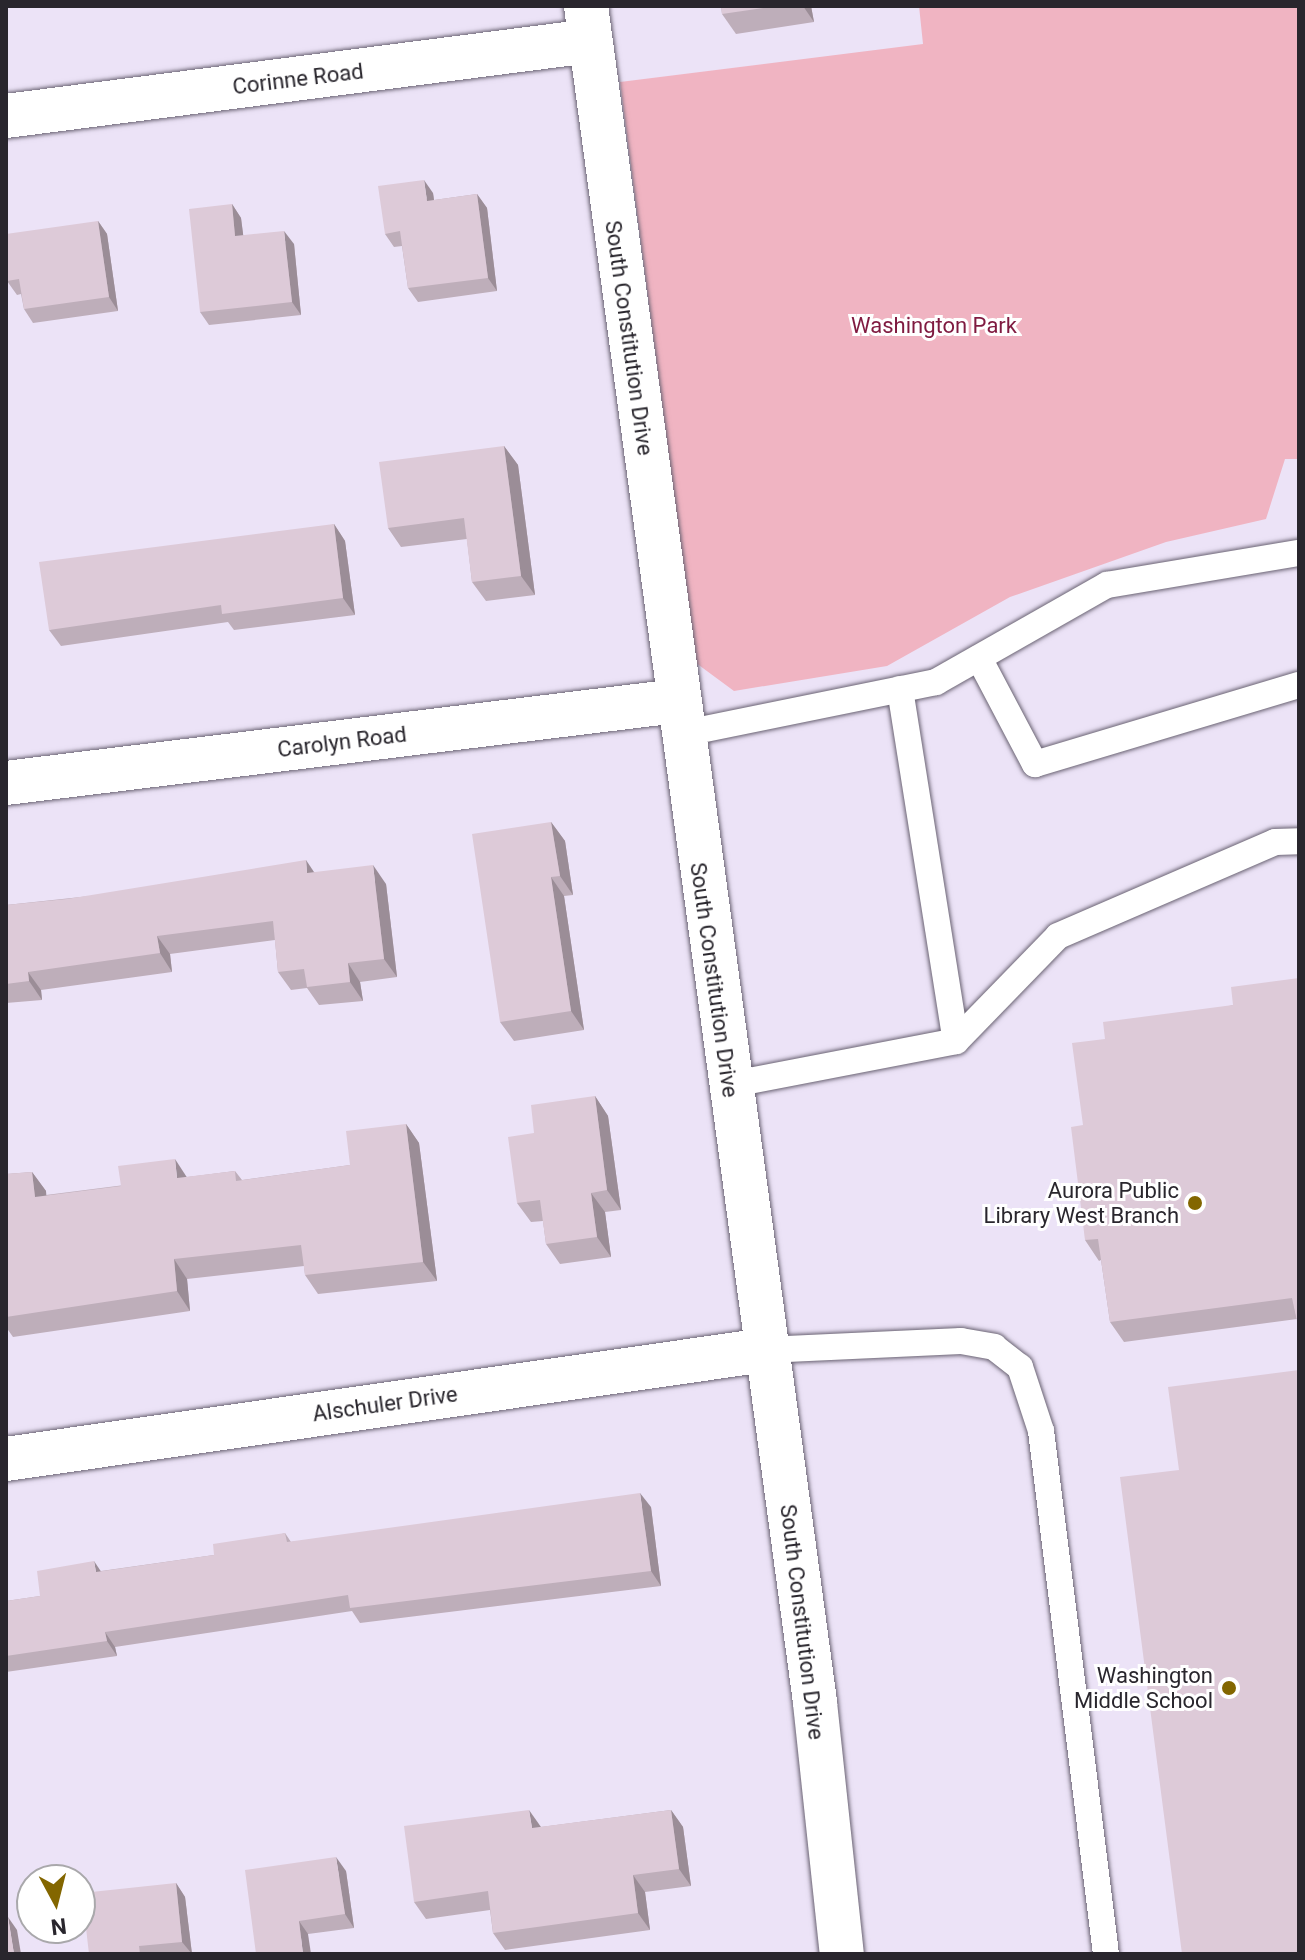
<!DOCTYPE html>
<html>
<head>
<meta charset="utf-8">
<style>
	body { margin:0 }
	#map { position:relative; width:1305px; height:1960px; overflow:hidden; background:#ece3f7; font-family:Roboto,sans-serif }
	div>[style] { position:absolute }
	.green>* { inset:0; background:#f0b4c2 }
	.roads { filter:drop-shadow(0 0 2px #6a6373) drop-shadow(0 0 2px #6a6373) }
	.service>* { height:26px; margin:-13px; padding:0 13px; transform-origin:13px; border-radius:13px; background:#fff }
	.minor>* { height:44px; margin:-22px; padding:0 22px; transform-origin:22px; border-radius:22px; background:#fff }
	.wall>* { inset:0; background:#beaeba }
	.shaded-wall>* { inset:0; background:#9b8d97 }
	.building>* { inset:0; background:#ddcad8 }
	.dots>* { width:22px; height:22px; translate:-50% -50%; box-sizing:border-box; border:4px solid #fff; border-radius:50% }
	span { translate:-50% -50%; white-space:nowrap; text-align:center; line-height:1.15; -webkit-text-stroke:6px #fff; paint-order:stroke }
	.street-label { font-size:22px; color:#29262d }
	.park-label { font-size:22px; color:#7f1a40 }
	.poi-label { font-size:22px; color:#29262d }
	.right { translate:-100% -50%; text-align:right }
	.frame { position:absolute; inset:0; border:8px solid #29262d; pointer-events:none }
	.north { position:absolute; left:16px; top:1864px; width:80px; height:80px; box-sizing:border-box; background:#fff; border:2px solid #a9a8ab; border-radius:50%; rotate:173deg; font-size:22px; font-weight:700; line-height:32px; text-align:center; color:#29262d }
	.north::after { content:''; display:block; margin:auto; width:28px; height:36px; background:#836600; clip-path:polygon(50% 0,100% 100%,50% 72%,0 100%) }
</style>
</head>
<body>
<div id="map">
	<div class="green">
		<i style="clip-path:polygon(919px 6px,1299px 6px,1299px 459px,1285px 459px,1266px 519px,1166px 542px,1010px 597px,887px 666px,734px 691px,696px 663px,620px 82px,923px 44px)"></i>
	</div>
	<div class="roads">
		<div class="service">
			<i style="left:979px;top:658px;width:120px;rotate:62.2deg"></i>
			<i style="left:1035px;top:764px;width:276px;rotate:-16.7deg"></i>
			<i style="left:900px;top:689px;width:356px;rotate:81deg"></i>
			<i style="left:681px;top:734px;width:260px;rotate:-11.5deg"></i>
			<i style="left:936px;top:682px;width:197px;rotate:-29.6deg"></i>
			<i style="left:1107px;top:585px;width:195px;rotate:-9.5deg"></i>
			<i style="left:728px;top:1085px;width:232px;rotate:-10.9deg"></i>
			<i style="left:956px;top:1041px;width:146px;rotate:-45.8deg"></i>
			<i style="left:1058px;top:936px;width:236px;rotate:-23.4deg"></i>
			<i style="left:1275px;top:842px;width:24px;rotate:-2deg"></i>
			<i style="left:765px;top:1350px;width:196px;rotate:-2.6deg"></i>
			<i style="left:961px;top:1341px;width:34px;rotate:10deg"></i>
			<i style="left:994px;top:1347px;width:33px;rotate:38deg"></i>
			<i style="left:1020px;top:1367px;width:67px;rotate:71.8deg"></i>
			<i style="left:1041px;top:1431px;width:527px;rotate:82.92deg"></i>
		</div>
		<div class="minor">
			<i style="left:586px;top:6px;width:1712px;rotate:82.31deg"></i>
			<i style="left:815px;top:1703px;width:252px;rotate:83.9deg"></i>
			<i style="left:6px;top:116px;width:589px;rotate:-7.32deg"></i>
			<i style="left:6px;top:783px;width:676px;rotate:-6.97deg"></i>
			<i style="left:6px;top:1459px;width:767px;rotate:-8.17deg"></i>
		</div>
	</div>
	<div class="wall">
		<i style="clip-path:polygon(721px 6px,811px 6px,814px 22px,736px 34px,722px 14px)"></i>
		<i style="clip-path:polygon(433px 193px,434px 200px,477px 194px,487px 208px,497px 291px,418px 302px,408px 288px,402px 246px,394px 247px,385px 234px)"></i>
		<i style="clip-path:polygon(232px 204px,241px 218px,243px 235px,294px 244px,301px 315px,209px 325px,200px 312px)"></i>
		<i style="clip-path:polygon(98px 221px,107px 234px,118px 311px,33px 323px,24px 309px,21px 294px,17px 295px,7px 281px)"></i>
		<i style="clip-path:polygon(504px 446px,518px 465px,535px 595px,486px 601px,472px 582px,467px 539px,401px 547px,388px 528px)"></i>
		<i style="clip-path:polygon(334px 524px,345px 541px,355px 615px,234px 630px,228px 622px,61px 646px,49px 630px)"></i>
		<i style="clip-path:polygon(551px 822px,565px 841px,573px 895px,564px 896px,584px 1030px,514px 1041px,500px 1022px)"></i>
		<i style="clip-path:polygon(314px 872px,386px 884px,397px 977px,360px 982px,363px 1001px,319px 1005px,307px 988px,291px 990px,278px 972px,275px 940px,170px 954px,172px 972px,41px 990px,42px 1000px,6px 1003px,6px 905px)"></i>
		<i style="clip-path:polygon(1233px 1005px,1297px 1319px,1124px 1342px,1110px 1322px,1101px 1260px,1099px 1261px,1085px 1240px,1083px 1125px,1105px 1039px)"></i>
		<i style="clip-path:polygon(595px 1096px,608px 1116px,621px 1210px,605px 1212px,611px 1257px,560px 1264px,546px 1244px,543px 1221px,531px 1222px,517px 1203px,534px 1133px)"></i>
		<i style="clip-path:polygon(406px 1124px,419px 1143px,437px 1281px,318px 1294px,305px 1275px,304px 1266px,187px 1279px,190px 1311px,13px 1337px,6px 1327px,6px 1174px,32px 1172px,46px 1191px,46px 1195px,235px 1171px,242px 1180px,350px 1165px)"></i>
		<i style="clip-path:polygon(651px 1507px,661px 1586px,360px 1623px,352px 1611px,115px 1647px,117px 1656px,6px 1672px,6px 1601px,40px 1596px,101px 1571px,214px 1555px,285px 1533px,291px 1542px)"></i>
		<i style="clip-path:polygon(671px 1810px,683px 1827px,691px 1886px,645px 1892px,650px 1930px,505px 1950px,493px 1933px,490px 1910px,426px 1919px,414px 1902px,541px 1827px)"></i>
		<i style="clip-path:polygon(346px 1871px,354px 1928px,308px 1934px,256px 1954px)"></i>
		<i style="clip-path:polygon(176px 1883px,185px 1897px,192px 1954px,89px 1954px)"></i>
	</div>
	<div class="shaded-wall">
		<i style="clip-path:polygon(803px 6px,811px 6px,814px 22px)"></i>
		<i style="clip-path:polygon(424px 180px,433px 193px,436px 215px,427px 201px)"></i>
		<i style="clip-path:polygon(477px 194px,487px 208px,497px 291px,488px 278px)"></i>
		<i style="clip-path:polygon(232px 204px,241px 218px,245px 249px,235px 236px)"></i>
		<i style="clip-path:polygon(98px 221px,107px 234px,118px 311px,109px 297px)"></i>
		<i style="clip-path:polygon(284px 231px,294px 244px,301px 315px,292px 302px)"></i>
		<i style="clip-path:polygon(504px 446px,518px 465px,535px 595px,521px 576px)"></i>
		<i style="clip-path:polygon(334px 524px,345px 541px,355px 615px,343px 598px)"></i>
		<i style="clip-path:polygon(551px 822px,565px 841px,573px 895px,560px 876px)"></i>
		<i style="clip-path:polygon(306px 860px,318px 878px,307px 873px)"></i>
		<i style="clip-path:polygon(373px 865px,386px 884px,397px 977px,384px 959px)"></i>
		<i style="clip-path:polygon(551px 877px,564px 896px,584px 1030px,571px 1011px)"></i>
		<i style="clip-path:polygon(157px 936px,170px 954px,172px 972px,160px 953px)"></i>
		<i style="clip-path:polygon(348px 963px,360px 982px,363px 1001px,350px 982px)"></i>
		<i style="clip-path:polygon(28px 972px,41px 990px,42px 1000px,29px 981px)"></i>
		<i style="clip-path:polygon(595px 1096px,608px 1116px,621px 1210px,607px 1190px)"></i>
		<i style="clip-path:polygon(406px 1124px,419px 1143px,437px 1281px,423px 1262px)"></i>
		<i style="clip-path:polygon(175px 1159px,188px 1179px,177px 1178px)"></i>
		<i style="clip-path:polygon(32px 1172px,46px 1191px,48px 1216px,35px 1197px)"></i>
		<i style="clip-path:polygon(591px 1193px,605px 1212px,611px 1257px,597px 1237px)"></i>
		<i style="clip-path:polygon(174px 1259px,187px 1279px,190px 1311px,177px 1291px)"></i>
		<i style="clip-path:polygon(640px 1493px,651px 1507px,661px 1586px,651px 1571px)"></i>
		<i style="clip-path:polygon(94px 1561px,104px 1576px,96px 1572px)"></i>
		<i style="clip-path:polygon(105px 1632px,115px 1647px,117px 1656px,107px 1641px)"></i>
		<i style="clip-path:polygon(529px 1810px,541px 1827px,544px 1845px,532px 1828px)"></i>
		<i style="clip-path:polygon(671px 1810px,683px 1827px,691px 1886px,679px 1869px)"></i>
		<i style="clip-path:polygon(336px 1857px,346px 1871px,354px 1928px,345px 1914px)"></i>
		<i style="clip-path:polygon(633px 1875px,645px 1892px,650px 1930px,638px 1913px)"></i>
		<i style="clip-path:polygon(176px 1883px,185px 1897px,192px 1954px,182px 1942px)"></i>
		<i style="clip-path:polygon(8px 1917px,17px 1930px,21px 1954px,14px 1954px)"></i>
		<i style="clip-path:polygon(299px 1921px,308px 1934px,311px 1954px,303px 1954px)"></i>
	</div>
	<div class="building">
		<i style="clip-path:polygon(721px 6px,777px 6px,722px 14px)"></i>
		<i style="clip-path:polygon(424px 180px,427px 201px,477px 194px,488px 278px,408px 288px,400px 231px,385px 234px,378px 186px)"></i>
		<i style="clip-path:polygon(232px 204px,235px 236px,284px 231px,292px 302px,200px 312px,189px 209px)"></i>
		<i style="clip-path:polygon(98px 221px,109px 297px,24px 309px,19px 279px,7px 281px,6px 273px,6px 234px)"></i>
		<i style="clip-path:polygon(504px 446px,521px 576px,472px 582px,464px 518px,388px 528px,379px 462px)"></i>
		<i style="clip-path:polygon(334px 524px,343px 598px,222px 614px,221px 605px,49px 630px,39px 562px)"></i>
		<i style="clip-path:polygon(551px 822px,560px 876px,551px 877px,571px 1011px,500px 1022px,472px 834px)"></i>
		<i style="clip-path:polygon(306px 860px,307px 873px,373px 865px,384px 959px,348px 963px,350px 982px,307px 987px,304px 969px,278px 972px,273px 921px,157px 936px,160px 953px,28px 972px,29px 981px,6px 984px,6px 905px,67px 899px)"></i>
		<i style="clip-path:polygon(1299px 978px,1299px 1330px,1292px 1298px,1110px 1322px,1098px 1239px,1085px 1240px,1071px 1127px,1083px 1125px,1072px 1043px,1105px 1039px,1103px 1022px,1233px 1005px,1231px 987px)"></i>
		<i style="clip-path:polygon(595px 1096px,607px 1190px,591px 1193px,597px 1237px,546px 1244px,540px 1200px,517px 1203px,508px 1137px,534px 1133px,531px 1105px)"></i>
		<i style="clip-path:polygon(406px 1124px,423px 1262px,305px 1275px,301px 1245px,174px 1259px,177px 1291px,6px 1317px,6px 1174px,32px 1172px,35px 1197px,121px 1186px,118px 1166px,175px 1159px,177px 1178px,235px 1171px,236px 1181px,350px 1165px,346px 1131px)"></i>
		<i style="clip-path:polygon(1299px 1370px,1299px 1954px,1182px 1954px,1120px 1477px,1179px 1470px,1168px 1387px)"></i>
		<i style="clip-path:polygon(640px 1493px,651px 1571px,350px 1608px,348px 1595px,105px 1632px,107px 1641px,6px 1656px,6px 1601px,40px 1596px,37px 1571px,94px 1561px,96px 1572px,214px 1555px,213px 1544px,285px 1533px,287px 1542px)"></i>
		<i style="clip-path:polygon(529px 1810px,532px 1828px,671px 1810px,679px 1869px,633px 1875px,638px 1913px,493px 1933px,488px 1891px,414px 1902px,404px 1826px)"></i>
		<i style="clip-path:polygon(336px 1857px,345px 1914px,299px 1921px,303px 1954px,256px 1954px,245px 1870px)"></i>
		<i style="clip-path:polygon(176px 1883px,182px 1942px,139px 1946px,140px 1954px,89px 1954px,82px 1893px)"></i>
		<i style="clip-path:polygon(6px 1917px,8px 1917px,14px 1954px,6px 1954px)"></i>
	</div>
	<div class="dots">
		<i style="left:1195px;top:1203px;background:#836600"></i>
		<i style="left:1229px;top:1688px;background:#836600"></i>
	</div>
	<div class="street-label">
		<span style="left:298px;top:79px;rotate:-7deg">Corinne Road</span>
		<span style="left:629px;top:338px;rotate:82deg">South Constitution Drive</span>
		<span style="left:342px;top:742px;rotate:-7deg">Carolyn Road</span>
		<span style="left:714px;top:980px;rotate:82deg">South Constitution Drive</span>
		<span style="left:385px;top:1404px;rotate:-8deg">Alschuler Drive</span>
		<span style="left:802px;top:1622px;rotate:83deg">South Constitution Drive</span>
	</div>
	<div class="park-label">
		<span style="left:934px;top:326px">Washington Park</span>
	</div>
	<div class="poi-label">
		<span class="right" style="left:1179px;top:1203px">Aurora Public<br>Library West Branch</span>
		<span class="right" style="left:1213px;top:1688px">Washington<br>Middle School</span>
	</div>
	<div class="frame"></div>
	<div class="north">N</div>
</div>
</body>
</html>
